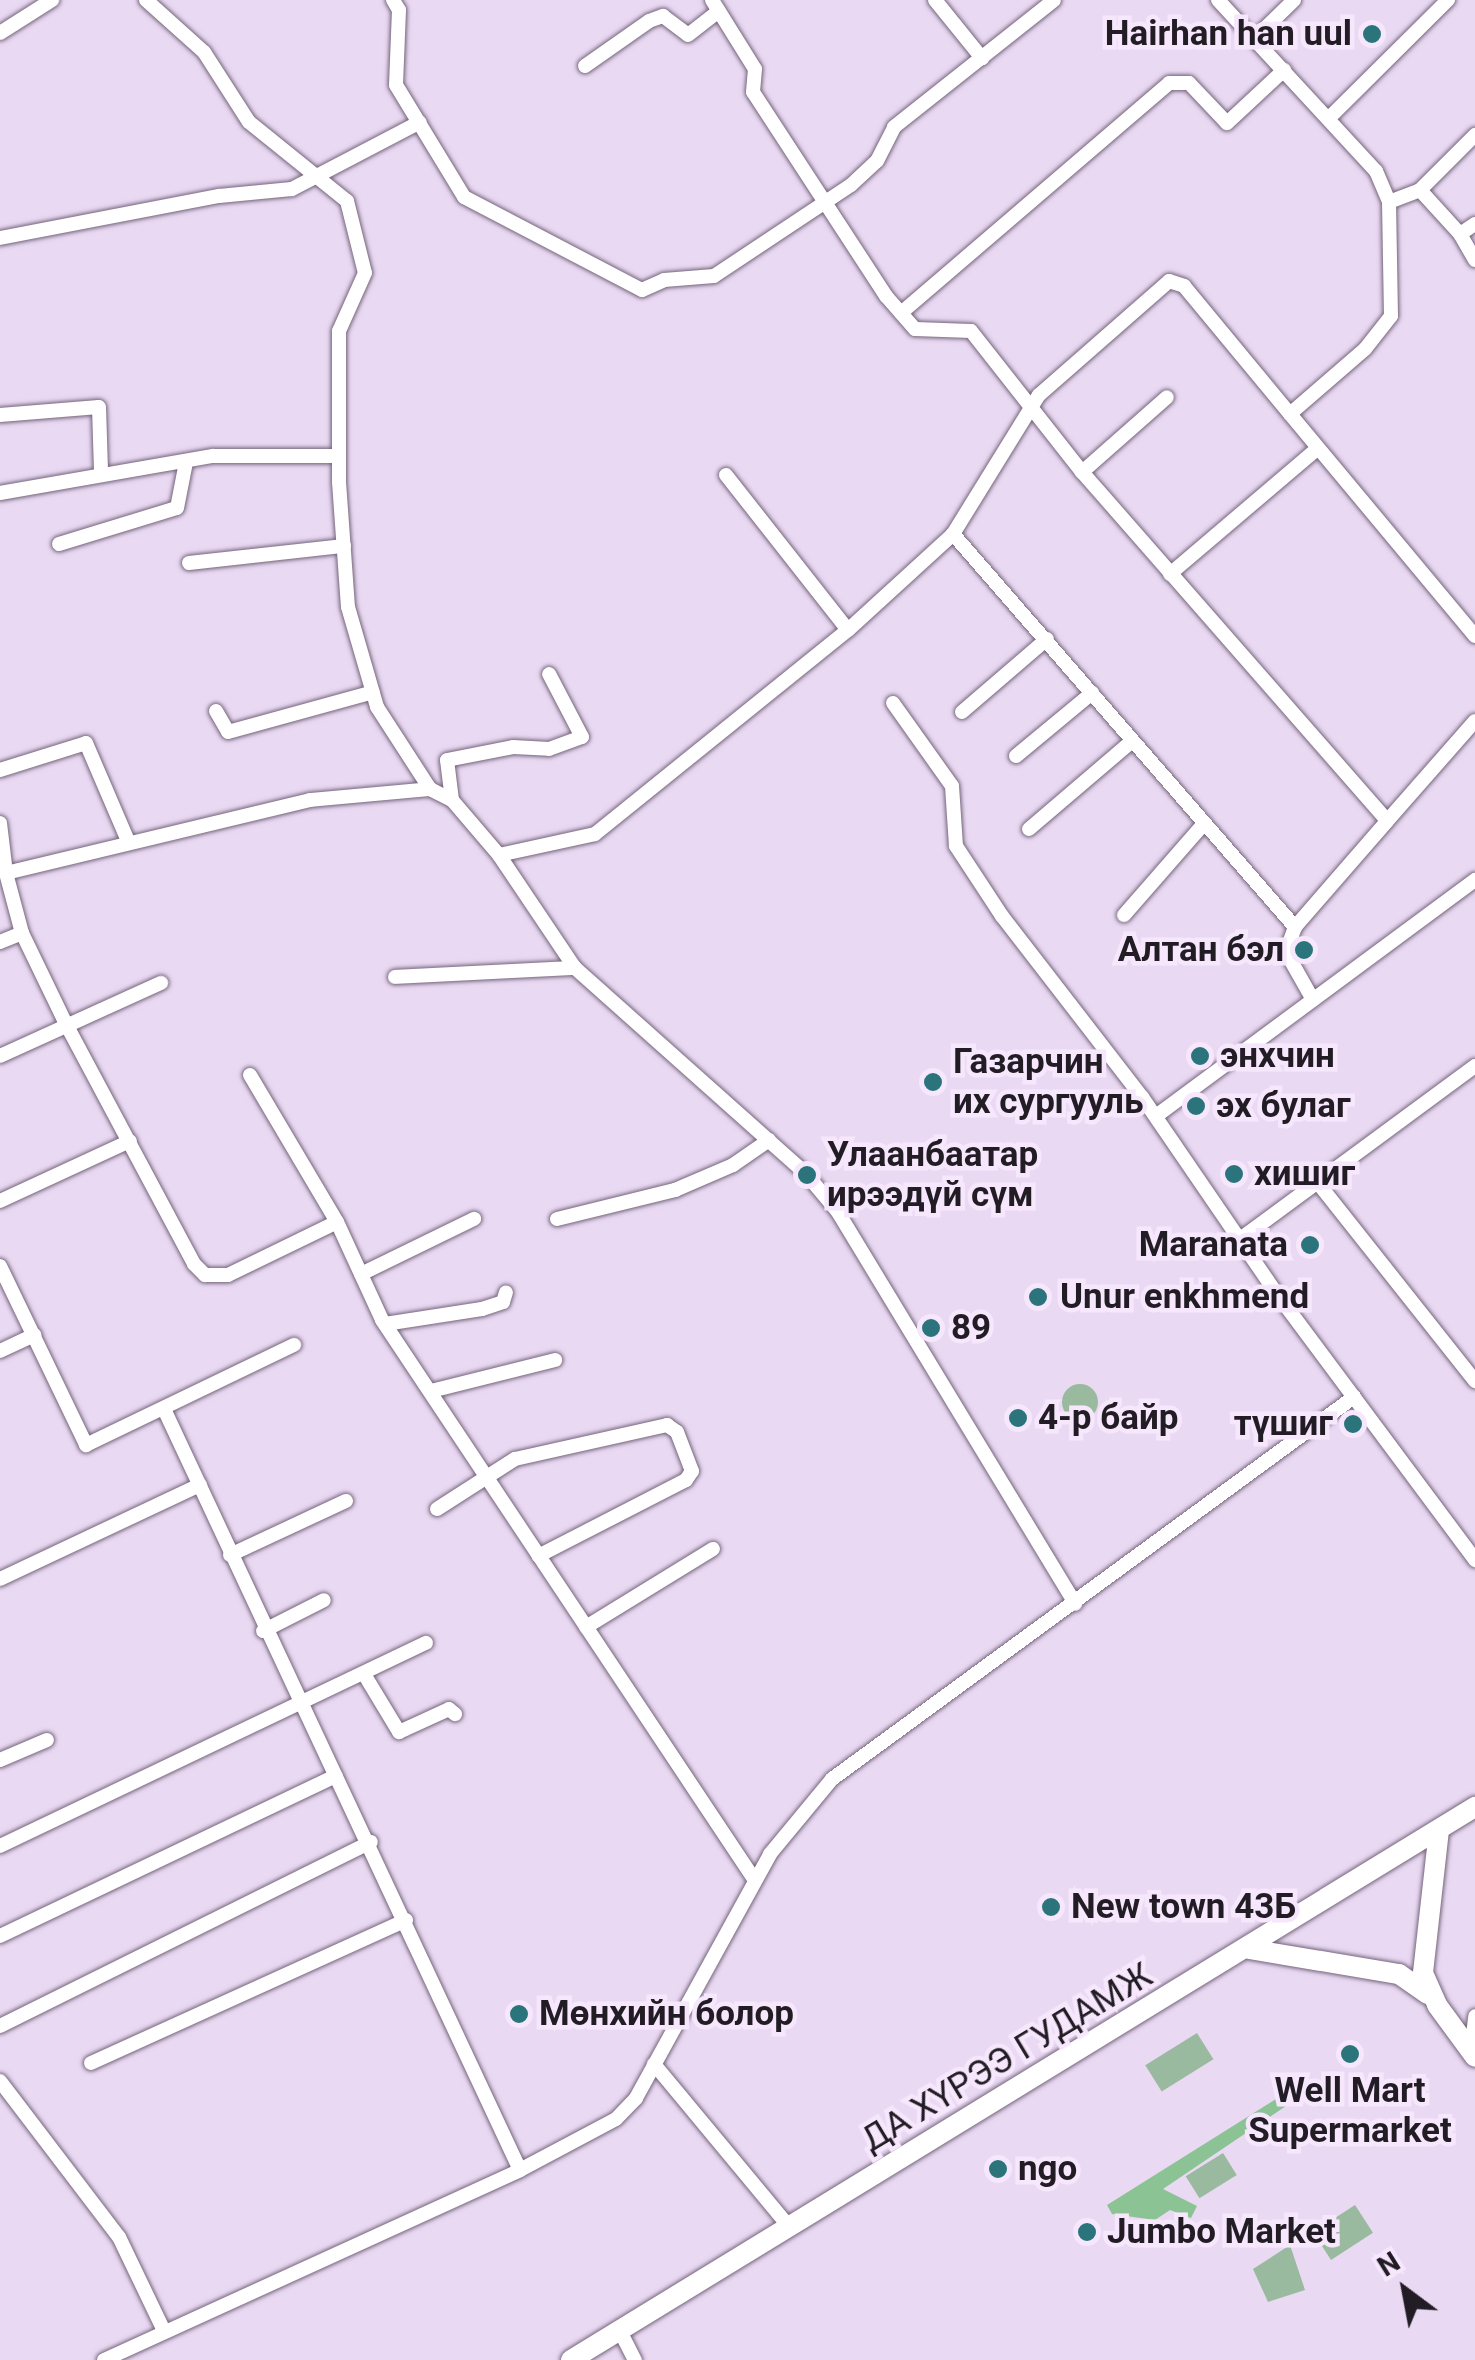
<!DOCTYPE html>
<html>
<head>
<meta charset="utf-8">
<style>
	body { margin:0 }
	#map { position:relative; width:1475px; height:2360px; overflow:hidden; background:#ead9f3; font-family:Roboto,sans-serif }
	div>[style] { position:absolute }
	.green>* { inset:0; background:#99ba9e; transform-origin:0 0 }
	.round { border-radius:50% }
	.forest>* { inset:0; background:#8cc395 }
	.roads { filter:drop-shadow(0 0 2px #74657b) drop-shadow(0 0 2px #74657b) }
	.street>* { height:14px; margin:-7px; padding:0 7px; transform-origin:7px; border-radius:7px; background:#fff }
	.secondary>* { height:20px; margin:-10px; padding:0 10px; transform-origin:10px; border-radius:10px; background:#fff }
	.dots>* { width:28px; height:28px; translate:-50% -50%; box-sizing:border-box; border:5px solid #f6e7fc; border-radius:50% }
	span { translate:-50% -50%; white-space:nowrap; text-align:center; line-height:1.15; -webkit-text-stroke:9px #f6e7fc; paint-order:stroke }
	.poi-label { font-size:35px; color:#221c25; font-weight:700 }
	.right { translate:-100% -50%; text-align:right }
	.left { translate:0 -50%; text-align:left }
	.street-label { font-size:35px; color:#221c25 }
	.north { position:absolute; left:1355px; top:2240px; width:100px; height:100px; -webkit-text-stroke:8px #f6e7fc; paint-order:stroke; rotate:328deg; font-size:28px; font-weight:700; line-height:40px; text-align:center; color:#221c25 }
	.north::after { content:''; display:block; margin:auto; width:35px; height:45px; background:#221c25; clip-path:polygon(50% 0,100% 100%,50% 72%,0 100%) }
</style>
</head>
<body>
<div id="map">
	<div class="green">
		<i class="round" style="left:1062px;top:1384px;width:36px;height:36px"></i>
		<i style="left:1197px;top:2033px;width:31px;height:61px;rotate:58deg"></i>
		<i style="left:1223px;top:2153px;width:26px;height:44px;rotate:58deg"></i>
		<i style="left:1355px;top:2205px;width:33px;height:50px;rotate:57deg"></i>
		<i style="clip-path:polygon(1290px 2245px,1305px 2290px,1268px 2302px,1253px 2269px)"></i>
	</div>
	<div class="forest">
		<i style="clip-path:polygon(1292px 2089px,1298px 2098px,1163px 2189px,1197px 2206px,1191px 2218px,1170px 2210px,1155px 2220px,1112px 2214px,1107px 2205px)"></i>
	</div>
	<div class="roads">
		<div class="street">
			<i style="left:146px;top:0;width:78px;rotate:41.9deg"></i>
			<i style="left:204px;top:52px;width:83px;rotate:57.3deg"></i>
			<i style="left:249px;top:122px;width:126px;rotate:38.9deg"></i>
			<i style="left:347px;top:201px;width:74px;rotate:76deg"></i>
			<i style="left:365px;top:273px;width:64px;rotate:114.1deg"></i>
			<i style="left:339px;top:331px;width:151px;rotate:90deg"></i>
			<i style="left:339px;top:482px;width:125px;rotate:85.9deg"></i>
			<i style="left:348px;top:607px;width:104px;rotate:73.8deg"></i>
			<i style="left:377px;top:707px;width:98px;rotate:57.1deg"></i>
			<i style="left:430px;top:789px;width:25px;rotate:27deg"></i>
			<i style="left:452px;top:800px;width:72px;rotate:49.5deg"></i>
			<i style="left:499px;top:855px;width:136px;rotate:56.1deg"></i>
			<i style="left:575px;top:968px;width:311px;rotate:41.7deg"></i>
			<i style="left:807px;top:1175px;width:48px;rotate:50deg"></i>
			<i style="left:838px;top:1212px;width:458px;rotate:58.8deg"></i>
			<i style="left:393px;top:0;width:12px;rotate:59deg"></i>
			<i style="left:399px;top:10px;width:75px;rotate:92.3deg"></i>
			<i style="left:396px;top:85px;width:131px;rotate:58.7deg"></i>
			<i style="left:464px;top:197px;width:201px;rotate:27.6deg"></i>
			<i style="left:642px;top:290px;width:24px;rotate:-24deg"></i>
			<i style="left:664px;top:280px;width:50px;rotate:-4.6deg"></i>
			<i style="left:714px;top:276px;width:164px;rotate:-33.6deg"></i>
			<i style="left:851px;top:185px;width:35px;rotate:-43deg"></i>
			<i style="left:877px;top:161px;width:38px;rotate:-63deg"></i>
			<i style="left:894px;top:127px;width:204px;rotate:-38.4deg"></i>
			<i style="left:712px;top:0;width:81px;rotate:58.1deg"></i>
			<i style="left:755px;top:69px;width:23px;rotate:95deg"></i>
			<i style="left:753px;top:92px;width:244px;rotate:56.9deg"></i>
			<i style="left:886px;top:296px;width:44px;rotate:48.7deg"></i>
			<i style="left:915px;top:329px;width:56px;rotate:2deg"></i>
			<i style="left:971px;top:331px;width:179px;rotate:51.8deg"></i>
			<i style="left:1082px;top:472px;width:463px;rotate:48.8deg"></i>
			<i style="left:1387px;top:821px;width:133px;rotate:-48.7deg"></i>
			<i style="left:935px;top:0;width:75px;rotate:51deg"></i>
			<i style="left:1218px;top:0;width:233px;rotate:47.3deg"></i>
			<i style="left:1376px;top:171px;width:34px;rotate:67deg"></i>
			<i style="left:1389px;top:202px;width:114px;rotate:89deg"></i>
			<i style="left:1391px;top:316px;width:42px;rotate:128.2deg"></i>
			<i style="left:1365px;top:349px;width:99px;rotate:139.1deg"></i>
			<i style="left:1290px;top:414px;width:289px;rotate:50.2deg"></i>
			<i style="left:0;top:33px;width:62px;rotate:-32.4deg"></i>
			<i style="left:1254px;top:39px;width:56px;rotate:-44.3deg"></i>
			<i style="left:585px;top:66px;width:78px;rotate:-35.1deg"></i>
			<i style="left:649px;top:21px;width:15px;rotate:-20deg"></i>
			<i style="left:663px;top:16px;width:31px;rotate:37deg"></i>
			<i style="left:688px;top:35px;width:39px;rotate:-38deg"></i>
			<i style="left:1329px;top:118px;width:168px;rotate:-44.8deg"></i>
			<i style="left:1420px;top:190px;width:59px;rotate:47.7deg"></i>
			<i style="left:1460px;top:234px;width:18px;rotate:-34deg"></i>
			<i style="left:1389px;top:202px;width:33px;rotate:-21deg"></i>
			<i style="left:1420px;top:190px;width:78px;rotate:-45deg"></i>
			<i style="left:1460px;top:234px;width:30px;rotate:60deg"></i>
			<i style="left:0;top:238px;width:223px;rotate:-10.9deg"></i>
			<i style="left:219px;top:196px;width:73px;rotate:-5.5deg"></i>
			<i style="left:292px;top:189px;width:144px;rotate:-27.6deg"></i>
			<i style="left:901px;top:313px;width:353px;rotate:-40.6deg"></i>
			<i style="left:1169px;top:83px;width:20px"></i>
			<i style="left:1189px;top:83px;width:55px;rotate:46.5deg"></i>
			<i style="left:1227px;top:123px;width:78px;rotate:-42.9deg"></i>
			<i style="left:0;top:415px;width:99px;rotate:-4.6deg"></i>
			<i style="left:99px;top:407px;width:64px;rotate:88.2deg"></i>
			<i style="left:1082px;top:472px;width:113px;rotate:-41.4deg"></i>
			<i style="left:726px;top:475px;width:197px;rotate:51.8deg"></i>
			<i style="left:848px;top:630px;width:142px;rotate:-42.4deg"></i>
			<i style="left:953px;top:534px;width:163px;rotate:-58.3deg"></i>
			<i style="left:1039px;top:395px;width:173px;rotate:-41.2deg"></i>
			<i style="left:1169px;top:281px;width:16px;rotate:18deg"></i>
			<i style="left:1184px;top:286px;width:166px;rotate:50.4deg"></i>
			<i style="left:0;top:493px;width:216px;rotate:-9.9deg"></i>
			<i style="left:213px;top:456px;width:125px"></i>
			<i style="left:953px;top:534px;width:521px;rotate:48.97deg"></i>
			<i style="left:1295px;top:927px;width:140px;rotate:-49deg"></i>
			<i style="left:59px;top:544px;width:123px;rotate:-17deg"></i>
			<i style="left:177px;top:508px;width:47px;rotate:-78.9deg"></i>
			<i style="left:189px;top:563px;width:156px;rotate:-6.3deg"></i>
			<i style="left:1170px;top:574px;width:193px;rotate:-40.4deg"></i>
			<i style="left:893px;top:703px;width:102px;rotate:54.6deg"></i>
			<i style="left:952px;top:786px;width:60px;rotate:86.2deg"></i>
			<i style="left:956px;top:846px;width:84px;rotate:56.7deg"></i>
			<i style="left:1002px;top:916px;width:229px;rotate:52.3deg"></i>
			<i style="left:1142px;top:1097px;width:234px;rotate:55.6deg"></i>
			<i style="left:1274px;top:1290px;width:337px;rotate:53.3deg"></i>
			<i style="left:216px;top:711px;width:24px;rotate:60deg"></i>
			<i style="left:228px;top:732px;width:150px;rotate:-15.4deg"></i>
			<i style="left:962px;top:712px;width:112px;rotate:-40.7deg"></i>
			<i style="left:1016px;top:756px;width:99px;rotate:-39.7deg"></i>
			<i style="left:0;top:770px;width:90px;rotate:-17.4deg"></i>
			<i style="left:86px;top:743px;width:107px;rotate:66.8deg"></i>
			<i style="left:452px;top:800px;width:40px;rotate:-97.1deg"></i>
			<i style="left:447px;top:760px;width:67px;rotate:-11.1deg"></i>
			<i style="left:513px;top:747px;width:36px;rotate:3deg"></i>
			<i style="left:549px;top:749px;width:35px;rotate:-20deg"></i>
			<i style="left:582px;top:737px;width:71px;rotate:-117.6deg"></i>
			<i style="left:0;top:823px;width:50px;rotate:83.2deg"></i>
			<i style="left:6px;top:873px;width:313px;rotate:-13.5deg"></i>
			<i style="left:310px;top:800px;width:121px;rotate:-5.2deg"></i>
			<i style="left:1029px;top:829px;width:135px;rotate:-40.5deg"></i>
			<i style="left:499px;top:855px;width:98px;rotate:-12.3deg"></i>
			<i style="left:595px;top:834px;width:325px;rotate:-38.9deg"></i>
			<i style="left:6px;top:873px;width:62px;rotate:75.1deg"></i>
			<i style="left:22px;top:933px;width:101px;rotate:64.2deg"></i>
			<i style="left:66px;top:1024px;width:272px;rotate:61.9deg"></i>
			<i style="left:194px;top:1264px;width:16px;rotate:45deg"></i>
			<i style="left:205px;top:1275px;width:23px"></i>
			<i style="left:228px;top:1275px;width:121px;rotate:-25.9deg"></i>
			<i style="left:1124px;top:915px;width:118px;rotate:-48.8deg"></i>
			<i style="left:1295px;top:927px;width:27px;rotate:110deg"></i>
			<i style="left:1286px;top:952px;width:55px;rotate:60.6deg"></i>
			<i style="left:0;top:942px;width:24px;rotate:-22deg"></i>
			<i style="left:395px;top:977px;width:180px;rotate:-2.9deg"></i>
			<i style="left:0;top:1056px;width:177px;rotate:-24.4deg"></i>
			<i style="left:250px;top:1075px;width:171px;rotate:59.4deg"></i>
			<i style="left:337px;top:1222px;width:108px;rotate:65.3deg"></i>
			<i style="left:382px;top:1320px;width:671px;rotate:56.36deg"></i>
			<i style="left:1156px;top:1116px;width:397px;rotate:-36.5deg"></i>
			<i style="left:1318px;top:1183px;width:253px;rotate:51.6deg"></i>
			<i style="left:0;top:1201px;width:143px;rotate:-24.8deg"></i>
			<i style="left:557px;top:1219px;width:122px;rotate:-13.8deg"></i>
			<i style="left:675px;top:1190px;width:63px;rotate:-23.3deg"></i>
			<i style="left:733px;top:1165px;width:44px;rotate:-34.8deg"></i>
			<i style="left:1239px;top:1240px;width:293px;rotate:-36.4deg"></i>
			<i style="left:0;top:1266px;width:199px;rotate:64.3deg"></i>
			<i style="left:86px;top:1445px;width:231px;rotate:-25.7deg"></i>
			<i style="left:361px;top:1274px;width:126px;rotate:-26deg"></i>
			<i style="left:385px;top:1324px;width:98px;rotate:-8.8deg"></i>
			<i style="left:482px;top:1309px;width:22px;rotate:-18deg"></i>
			<i style="left:503px;top:1302px;width:10px;rotate:-73deg"></i>
			<i style="left:0;top:1351px;width:38px;rotate:-25deg"></i>
			<i style="left:431px;top:1391px;width:128px;rotate:-14deg"></i>
			<i style="left:164px;top:1409px;width:840px;rotate:64.93deg"></i>
			<i style="left:437px;top:1509px;width:93px;rotate:-32.7deg"></i>
			<i style="left:515px;top:1459px;width:156px;rotate:-12.6deg"></i>
			<i style="left:667px;top:1425px;width:12px;rotate:35deg"></i>
			<i style="left:677px;top:1432px;width:42px;rotate:69deg"></i>
			<i style="left:692px;top:1471px;width:11px;rotate:124deg"></i>
			<i style="left:686px;top:1480px;width:166px;rotate:152.8deg"></i>
			<i style="left:230px;top:1555px;width:128px;rotate:-25deg"></i>
			<i style="left:0;top:1579px;width:221px;rotate:-25.2deg"></i>
			<i style="left:586px;top:1627px;width:149px;rotate:-31.6deg"></i>
			<i style="left:263px;top:1631px;width:68px;rotate:-26.9deg"></i>
			<i style="left:364px;top:1674px;width:68px;rotate:58.9deg"></i>
			<i style="left:399px;top:1732px;width:55px;rotate:-24.7deg"></i>
			<i style="left:449px;top:1709px;width:8px;rotate:40deg"></i>
			<i style="left:0;top:1760px;width:51px;rotate:-23.1deg"></i>
			<i style="left:0;top:1846px;width:472px;rotate:-25.5deg"></i>
			<i style="left:0;top:1936px;width:372px;rotate:-25.5deg"></i>
			<i style="left:0;top:2026px;width:414px;rotate:-26.4deg"></i>
			<i style="left:1471px;top:2051px;width:35px;rotate:-83deg"></i>
			<i style="left:91px;top:2063px;width:346px;rotate:-24.4deg"></i>
			<i style="left:654px;top:2064px;width:213px;rotate:50.3deg"></i>
			<i style="left:0;top:2081px;width:196px;rotate:52.7deg"></i>
			<i style="left:119px;top:2237px;width:104px;rotate:64.4deg"></i>
			<i style="left:620px;top:2331px;width:33px;rotate:63deg"></i>
			<i style="left:104px;top:2360px;width:457px;rotate:-24.5deg"></i>
			<i style="left:520px;top:2170px;width:109px;rotate:-28deg"></i>
			<i style="left:616px;top:2119px;width:29px;rotate:-46deg"></i>
			<i style="left:636px;top:2098px;width:278px;rotate:-61.2deg"></i>
			<i style="left:770px;top:1854px;width:97px;rotate:-50.4deg"></i>
			<i style="left:832px;top:1779px;width:647px;rotate:-36.2deg"></i>
		</div>
		<div class="secondary">
			<i style="left:1439px;top:1830px;width:144px;rotate:96.4deg"></i>
			<i style="left:1423px;top:1973px;width:35px;rotate:66deg"></i>
			<i style="left:1437px;top:2005px;width:64px;rotate:53.8deg"></i>
			<i style="left:1249px;top:1949px;width:152px;rotate:9.5deg"></i>
			<i style="left:1399px;top:1974px;width:35px;rotate:35deg"></i>
			<i style="left:571px;top:2360px;width:1060px;rotate:-31.46deg"></i>
		</div>
	</div>
	<div class="dots">
		<i style="left:1372px;top:34px;background:#2b747b"></i>
		<i style="left:1304px;top:950px;background:#2b747b"></i>
		<i style="left:1200px;top:1056px;background:#2b747b"></i>
		<i style="left:933px;top:1082px;background:#2b747b"></i>
		<i style="left:1196px;top:1106px;background:#2b747b"></i>
		<i style="left:1234px;top:1174px;background:#2b747b"></i>
		<i style="left:807px;top:1175px;background:#2b747b"></i>
		<i style="left:1310px;top:1245px;background:#2b747b"></i>
		<i style="left:1038px;top:1297px;background:#2b747b"></i>
		<i style="left:931px;top:1328px;background:#2b747b"></i>
		<i style="left:1018px;top:1418px;background:#2b747b"></i>
		<i style="left:1353px;top:1424px;background:#2b747b"></i>
		<i style="left:1051px;top:1907px;background:#2b747b"></i>
		<i style="left:519px;top:2014px;background:#2b747b"></i>
		<i style="left:1350px;top:2054px;background:#2b747b"></i>
		<i style="left:998px;top:2169px;background:#2b747b"></i>
		<i style="left:1087px;top:2232px;background:#2b747b"></i>
	</div>
	<div class="poi-label">
		<span class="right" style="left:1352px;top:34px">Hairhan han uul</span>
		<span class="right" style="left:1284px;top:950px">Алтан бэл</span>
		<span class="left" style="left:1220px;top:1056px">энхчин</span>
		<span class="left" style="left:953px;top:1082px">Газарчин<br>их сургууль</span>
		<span class="left" style="left:1216px;top:1106px">эх булаг</span>
		<span class="left" style="left:827px;top:1175px">Улаанбаатар<br>ирээдүй сүм</span>
		<span class="left" style="left:1254px;top:1174px">хишиг</span>
		<span class="right" style="left:1288px;top:1245px">Maranata</span>
		<span class="left" style="left:1060px;top:1297px">Unur enkhmend</span>
		<span class="left" style="left:951px;top:1328px">89</span>
		<span class="left" style="left:1038px;top:1418px">4-р байр</span>
		<span class="right" style="left:1333px;top:1424px">түшиг</span>
		<span class="left" style="left:1071px;top:1907px">New town 43Б</span>
		<span class="left" style="left:539px;top:2014px">Мөнхийн болор</span>
		<span style="left:1350px;top:2111px">Well Mart<br>Supermarket</span>
		<span class="left" style="left:1018px;top:2169px">ngo</span>
		<span class="left" style="left:1107px;top:2232px">Jumbo Market</span>
	</div>
	<div class="street-label">
		<span style="left:1007px;top:2058px;rotate:-31deg">ДА ХҮРЭЭ ГУДАМЖ</span>
	</div>
	<div class="north">N</div>
</div>
</body>
</html>
